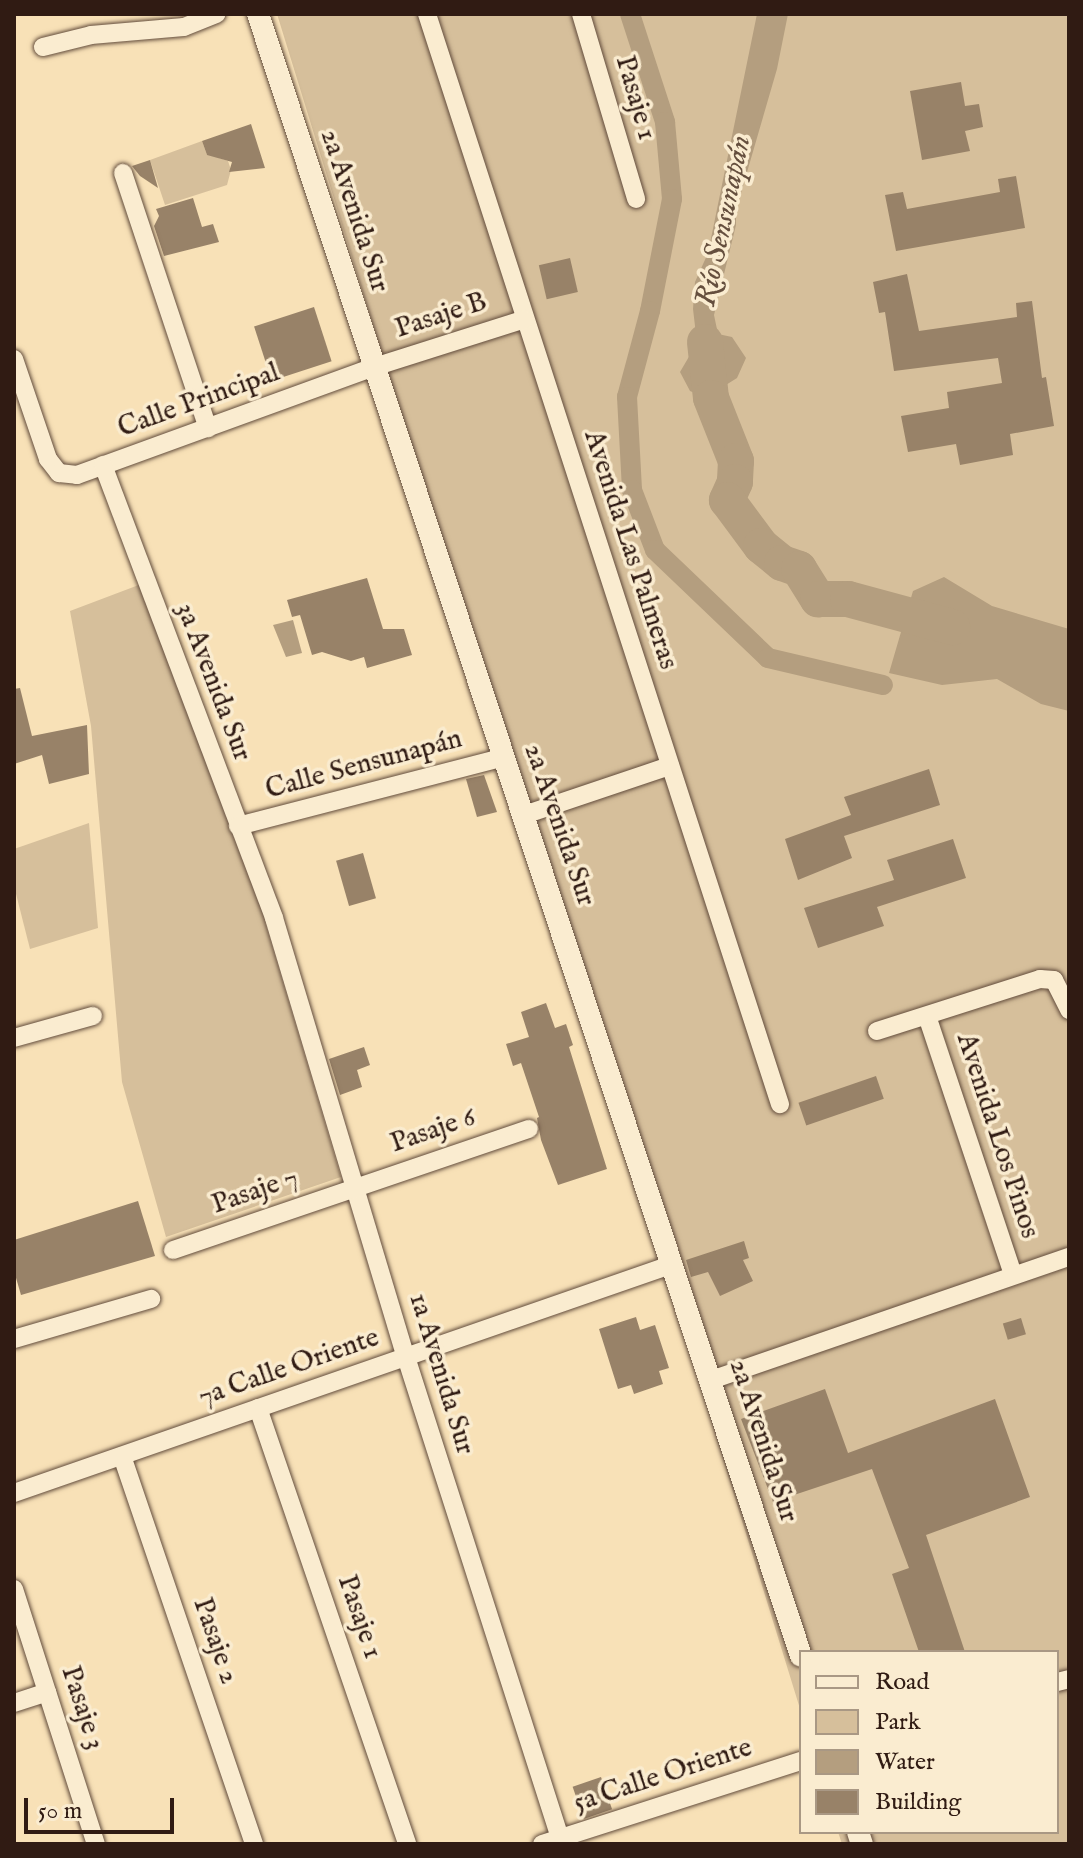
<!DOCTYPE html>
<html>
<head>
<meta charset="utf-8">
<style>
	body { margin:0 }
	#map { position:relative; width:1083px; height:1858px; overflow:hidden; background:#f8e1b7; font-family:"IM FELL English",serif }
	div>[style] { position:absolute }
	.green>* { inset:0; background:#d6bf9b }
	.water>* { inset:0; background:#b49e7f }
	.canal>* { height:20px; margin:-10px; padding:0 10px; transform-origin:10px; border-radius:10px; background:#b49e7f }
	.river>* { height:36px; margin:-18px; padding:0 18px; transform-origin:18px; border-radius:18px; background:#b49e7f }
	.building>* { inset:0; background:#988268; transform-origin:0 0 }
	.roads { filter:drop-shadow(0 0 2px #624c3c) drop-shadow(0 0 2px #624c3c) }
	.minor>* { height:18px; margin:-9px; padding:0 9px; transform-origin:9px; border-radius:9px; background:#faecd0 }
	.tertiary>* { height:22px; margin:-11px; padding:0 11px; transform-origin:11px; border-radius:11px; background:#faecd0 }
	span { translate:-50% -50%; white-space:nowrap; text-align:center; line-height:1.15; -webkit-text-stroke:7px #faecd0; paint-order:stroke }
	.street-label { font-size:28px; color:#301b13 }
	.water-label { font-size:30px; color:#654f3e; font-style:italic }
	.frame { position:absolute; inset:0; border:16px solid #301b13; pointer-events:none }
	.legend { position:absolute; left:799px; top:1650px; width:260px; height:184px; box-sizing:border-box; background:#faecd0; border:2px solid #a99884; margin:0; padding:10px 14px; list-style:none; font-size:24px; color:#301b13 }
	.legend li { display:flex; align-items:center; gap:16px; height:40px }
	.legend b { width:40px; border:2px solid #a99884 }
	.scale { position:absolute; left:24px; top:1798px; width:150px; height:36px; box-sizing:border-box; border:4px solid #301b13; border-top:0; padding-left:10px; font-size:24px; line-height:28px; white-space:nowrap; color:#301b13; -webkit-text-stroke:6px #faecd0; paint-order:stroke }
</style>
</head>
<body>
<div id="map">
	<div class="green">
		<i style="clip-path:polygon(277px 14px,1069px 14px,1069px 1844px,842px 1844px,838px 1832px,1057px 1832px,1057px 1652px,801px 1652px,801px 1712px)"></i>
		<i style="clip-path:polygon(202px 141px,207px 155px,217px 153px,219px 158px,228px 161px,231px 170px,227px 185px,165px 205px,150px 160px)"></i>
		<i style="clip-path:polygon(144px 583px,274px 918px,265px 922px,341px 1177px,166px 1237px,122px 1082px,91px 726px,70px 611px)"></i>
		<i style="clip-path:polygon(89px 823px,98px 928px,30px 949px,14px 886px,14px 849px)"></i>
	</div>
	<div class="water">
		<i style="clip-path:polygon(757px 14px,788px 14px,777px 69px,736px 210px,736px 225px,714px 315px,718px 334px,732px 337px,746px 358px,737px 378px,721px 388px,697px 394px,690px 391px,680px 372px,697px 343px,693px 309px,695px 282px,708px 253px)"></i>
		<i style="clip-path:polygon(944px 577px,992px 606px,1069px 629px,1069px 711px,1041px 704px,997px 679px,942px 685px,889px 673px,913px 591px)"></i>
		<i style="clip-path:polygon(293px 620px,302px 653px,286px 657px,273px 625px)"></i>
	</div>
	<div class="canal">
		<i style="left:630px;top:14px;width:114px;rotate:72deg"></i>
		<i style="left:665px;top:122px;width:77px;rotate:84.8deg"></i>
		<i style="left:672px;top:199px;width:114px;rotate:101.1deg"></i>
		<i style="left:650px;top:311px;width:89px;rotate:105deg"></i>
		<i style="left:627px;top:397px;width:93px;rotate:86.9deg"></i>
		<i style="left:632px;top:490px;width:64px;rotate:69deg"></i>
		<i style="left:655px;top:550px;width:156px;rotate:43.7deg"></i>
		<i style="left:768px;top:658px;width:118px;rotate:13.2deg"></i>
	</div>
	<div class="river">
		<i style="left:705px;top:342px;width:56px;rotate:83.9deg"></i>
		<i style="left:711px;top:398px;width:68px;rotate:68.4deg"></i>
		<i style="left:736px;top:461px;width:21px;rotate:93deg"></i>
		<i style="left:735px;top:482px;width:20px;rotate:114deg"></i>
		<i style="left:727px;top:500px;width:57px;rotate:53.5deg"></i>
		<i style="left:761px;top:546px;width:27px;rotate:39deg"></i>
		<i style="left:782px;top:563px;width:18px;rotate:19deg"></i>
		<i style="left:799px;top:569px;width:36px;rotate:58deg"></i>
		<i style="left:818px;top:599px;width:30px"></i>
		<i style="left:848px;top:599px;width:108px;rotate:15.1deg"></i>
	</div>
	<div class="building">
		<i style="clip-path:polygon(961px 82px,965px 106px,979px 104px,983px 127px,965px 131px,970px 151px,922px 160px,910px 91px)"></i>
		<i style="clip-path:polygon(251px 124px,265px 168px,229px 172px,232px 162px,207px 155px,202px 141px)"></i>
		<i style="clip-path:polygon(150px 160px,158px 188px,140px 176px,132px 166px)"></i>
		<i style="clip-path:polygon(1016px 176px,1025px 228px,896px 251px,885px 195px,903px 192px,907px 209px,1000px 192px,998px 179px)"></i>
		<i style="clip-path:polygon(193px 198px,202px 227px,213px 224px,219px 242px,164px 256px,154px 226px,159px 216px,156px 209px)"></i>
		<i style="left:570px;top:258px;width:35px;height:32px;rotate:77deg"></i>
		<i style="clip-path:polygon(907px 274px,919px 331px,1017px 317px,1016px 303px,1032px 301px,1042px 378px,1046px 377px,1054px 426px,1010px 434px,1013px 455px,960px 465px,956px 444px,908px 452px,901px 416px,949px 408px,947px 392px,1002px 383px,998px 358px,894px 371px,885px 312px,879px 313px,873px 282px)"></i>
		<i style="left:314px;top:307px;width:57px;height:63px;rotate:72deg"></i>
		<i style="clip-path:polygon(367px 578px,383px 629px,404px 629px,412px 655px,367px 668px,364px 657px,351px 661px,322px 652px,312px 655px,300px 615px,292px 617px,287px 600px)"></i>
		<i style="clip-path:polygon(20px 688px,32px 736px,87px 725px,89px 774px,49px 784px,42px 755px,14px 764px,14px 689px)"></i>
		<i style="clip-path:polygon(929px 769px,940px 805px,844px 836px,852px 858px,798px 880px,785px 839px,851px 815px,844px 797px)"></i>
		<i style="clip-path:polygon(484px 775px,497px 812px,477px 817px,466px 779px)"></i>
		<i style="clip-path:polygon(953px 839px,966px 878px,877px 907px,884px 926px,818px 948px,804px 908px,894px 880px,887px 860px)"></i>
		<i style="left:363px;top:853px;width:47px;height:28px;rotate:74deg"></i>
		<i style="clip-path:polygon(546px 1003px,555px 1028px,566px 1024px,573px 1045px,569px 1047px,607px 1169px,558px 1185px,541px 1140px,537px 1118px,539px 1117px,521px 1063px,513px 1066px,506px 1044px,529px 1037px,521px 1012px)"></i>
		<i style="clip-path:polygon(364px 1047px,370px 1065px,357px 1070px,362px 1087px,340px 1095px,329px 1059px)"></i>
		<i style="left:876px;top:1076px;width:24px;height:82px;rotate:71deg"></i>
		<i style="clip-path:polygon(138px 1201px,155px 1256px,21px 1295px,14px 1271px,14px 1240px)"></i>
		<i style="clip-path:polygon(744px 1241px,749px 1258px,743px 1260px,753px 1281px,720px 1296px,708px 1272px,691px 1277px,686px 1260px)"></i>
		<i style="clip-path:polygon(636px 1317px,640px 1330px,655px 1325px,669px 1368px,659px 1371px,663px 1384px,634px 1394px,631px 1385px,618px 1389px,599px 1329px)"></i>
		<i style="left:1021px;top:1318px;width:17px;height:19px;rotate:73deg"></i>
		<i style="clip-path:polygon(825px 1389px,848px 1453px,995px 1399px,1030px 1497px,926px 1535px,965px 1652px,919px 1652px,892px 1574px,909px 1568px,872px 1469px,773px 1502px,741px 1419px)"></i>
		<i style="left:601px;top:1777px;width:34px;height:30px;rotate:71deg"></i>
	</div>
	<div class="roads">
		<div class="minor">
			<i style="left:427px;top:14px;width:1146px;rotate:72.06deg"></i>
			<i style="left:581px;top:14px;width:193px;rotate:73.4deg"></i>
			<i style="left:43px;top:47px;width:49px;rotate:-14deg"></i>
			<i style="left:91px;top:35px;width:93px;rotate:-4.9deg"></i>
			<i style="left:184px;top:27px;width:35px;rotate:-22deg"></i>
			<i style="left:123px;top:173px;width:269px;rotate:71.6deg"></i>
			<i style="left:14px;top:359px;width:106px;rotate:71.2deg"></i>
			<i style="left:48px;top:459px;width:18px;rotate:52deg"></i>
			<i style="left:59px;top:473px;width:18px;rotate:6deg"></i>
			<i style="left:77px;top:475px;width:316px;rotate:-20deg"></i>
			<i style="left:374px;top:367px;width:158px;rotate:-17.6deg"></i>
			<i style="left:103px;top:465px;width:484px;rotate:69.3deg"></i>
			<i style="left:274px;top:918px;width:458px;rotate:73.3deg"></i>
			<i style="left:406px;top:1357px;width:511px;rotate:72.24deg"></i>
			<i style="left:524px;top:815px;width:154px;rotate:-18.6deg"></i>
			<i style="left:238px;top:826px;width:275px;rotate:-14.5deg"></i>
			<i style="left:927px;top:1016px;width:272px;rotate:71.6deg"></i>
			<i style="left:877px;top:1031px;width:171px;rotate:-17.7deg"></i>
			<i style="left:1040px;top:979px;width:14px;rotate:4deg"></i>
			<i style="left:1054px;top:980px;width:34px;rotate:63deg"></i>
			<i style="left:14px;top:1038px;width:82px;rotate:-15.6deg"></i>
			<i style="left:173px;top:1250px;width:376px;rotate:-18.8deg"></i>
			<i style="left:14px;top:1339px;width:143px;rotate:-16.3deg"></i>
			<i style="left:711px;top:1380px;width:379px;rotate:-19deg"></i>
			<i style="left:258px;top:1408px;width:461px;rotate:71.1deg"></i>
			<i style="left:122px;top:1456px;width:410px;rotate:71.2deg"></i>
			<i style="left:14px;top:1493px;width:698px;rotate:-19.16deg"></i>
			<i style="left:14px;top:1589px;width:268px;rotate:72.2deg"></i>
			<i style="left:1057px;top:1682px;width:12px;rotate:-14deg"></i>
			<i style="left:14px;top:1703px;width:35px;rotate:-18deg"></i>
			<i style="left:542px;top:1844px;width:272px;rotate:-17.8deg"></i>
		</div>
		<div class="tertiary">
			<i style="left:258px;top:14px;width:1729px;rotate:71.7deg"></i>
			<i style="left:858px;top:1832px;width:13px;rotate:72deg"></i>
		</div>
	</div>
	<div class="street-label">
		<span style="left:635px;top:98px;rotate:74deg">Pasaje 1</span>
		<span style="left:354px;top:211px;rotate:72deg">2a Avenida Sur</span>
		<span style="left:441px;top:316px;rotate:-18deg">Pasaje B</span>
		<span style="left:199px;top:401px;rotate:-20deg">Calle Principal</span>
		<span style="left:630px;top:550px;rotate:72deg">Avenida Las Palmeras</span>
		<span style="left:213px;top:682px;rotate:69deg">3a Avenida Sur</span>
		<span style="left:364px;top:765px;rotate:-15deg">Calle Sensunapán</span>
		<span style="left:559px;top:825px;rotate:71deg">2a Avenida Sur</span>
		<span style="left:433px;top:1131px;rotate:-19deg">Pasaje 6</span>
		<span style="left:997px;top:1136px;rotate:72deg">Avenida Los Pinos</span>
		<span style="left:255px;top:1192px;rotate:-19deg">Pasaje 7</span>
		<span style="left:289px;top:1368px;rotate:-19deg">7a Calle Oriente</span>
		<span style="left:441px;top:1374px;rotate:73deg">1a Avenida Sur</span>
		<span style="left:763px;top:1441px;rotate:72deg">2a Avenida Sur</span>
		<span style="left:359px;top:1617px;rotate:71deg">Pasaje 1</span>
		<span style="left:215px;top:1641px;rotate:71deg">Pasaje 2</span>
		<span style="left:82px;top:1708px;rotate:72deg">Pasaje 3</span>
		<span style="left:663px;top:1776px;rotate:-18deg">5a Calle Oriente</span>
	</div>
	<div class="water-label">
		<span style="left:724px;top:221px;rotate:-78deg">Río Sensunapán</span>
	</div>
	<div class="frame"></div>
	<ul class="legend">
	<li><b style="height:10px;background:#faecd0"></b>Road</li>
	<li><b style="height:22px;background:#d6bf9b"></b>Park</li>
	<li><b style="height:22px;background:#b49e7f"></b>Water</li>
	<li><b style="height:22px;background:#988268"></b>Building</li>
	</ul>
	<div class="scale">50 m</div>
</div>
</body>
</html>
